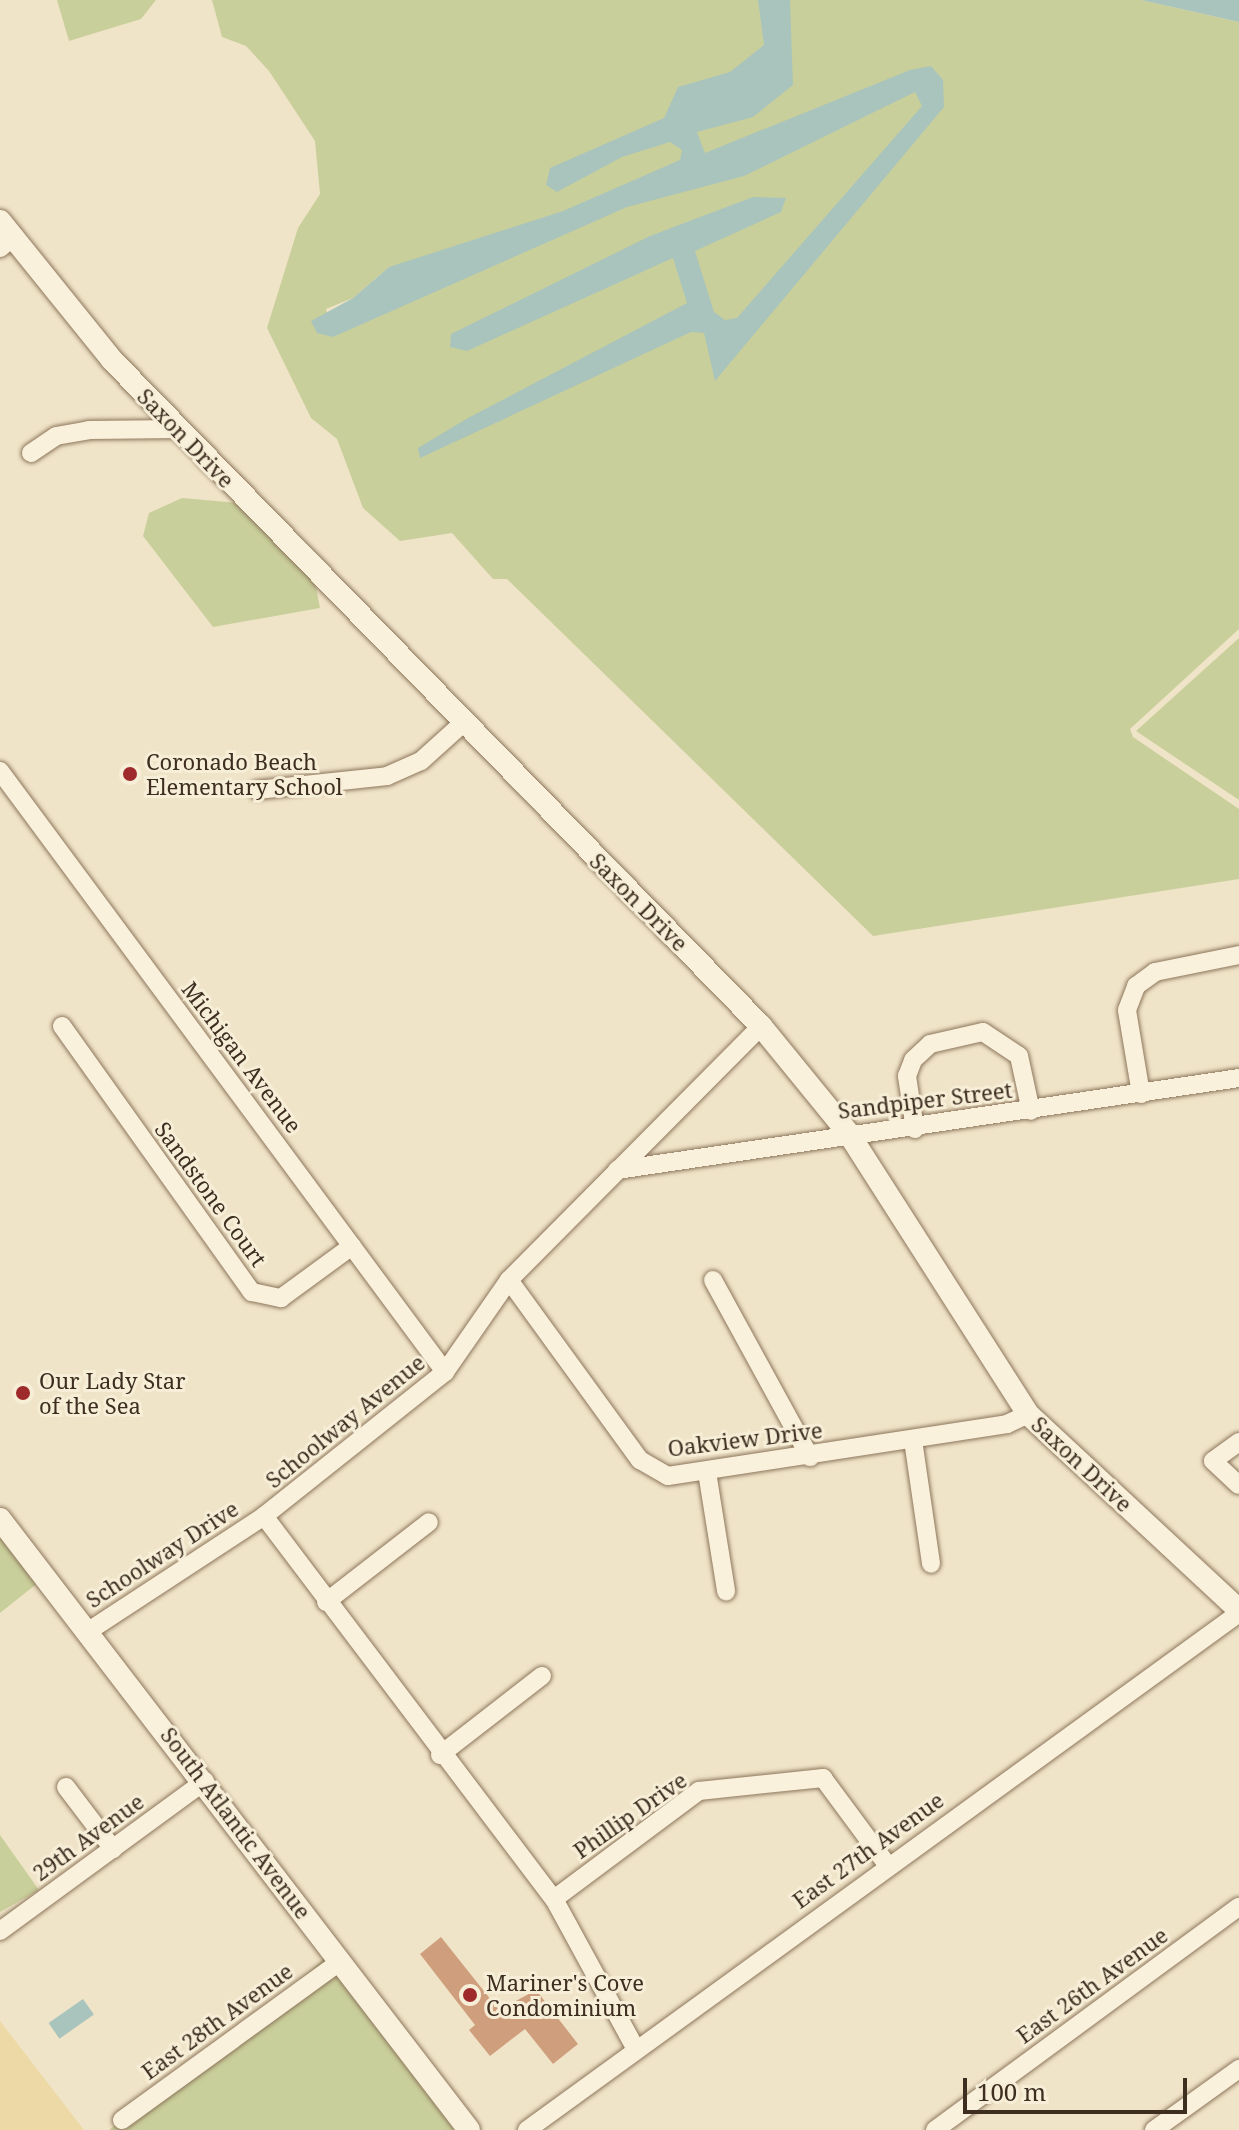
<!DOCTYPE html>
<html>
<head>
<meta charset="utf-8">
<style>
	body { margin:0 }
	#map { position:relative; width:1239px; height:2130px; overflow:hidden; background:#f0e4c8; font-family:"Noto Serif",serif }
	div>[style] { position:absolute }
	.green>* { inset:0; background:#c9cf9b }
	.sand>* { inset:0; background:#ecd9a5 }
	.water>* { inset:0; background:#a9c4bc; transform-origin:0 0 }
	.building>* { inset:0; background:#cf9f7d }
	.roads { filter:drop-shadow(0 0 2px #8d765c) drop-shadow(0 0 2px #8d765c) }
	.minor>* { height:18px; margin:-9px; padding:0 9px; transform-origin:9px; border-radius:9px; background:#faf1dc }
	.tertiary>* { height:22px; margin:-11px; padding:0 11px; transform-origin:11px; border-radius:11px; background:#faf1dc }
	.dots>* { width:22px; height:22px; translate:-50% -50%; box-sizing:border-box; border:4px solid #f7eed8; border-radius:50% }
	span { translate:-50% -50%; white-space:nowrap; text-align:center; line-height:1.15; -webkit-text-stroke:6px #f7eed8; paint-order:stroke }
	.street-label { font-size:22px; color:#3d2e20 }
	.poi-label { font-size:22px; color:#3d2e20 }
	.left { translate:0 -50%; text-align:left }
	.scale { position:absolute; left:963px; top:2078px; width:224px; height:36px; box-sizing:border-box; border:4px solid #3d2e20; border-top:0; padding-left:10px; font-size:24px; line-height:28px; white-space:nowrap; color:#3d2e20; -webkit-text-stroke:6px #f7eed8; paint-order:stroke }
</style>
</head>
<body>
<div id="map">
	<div class="green">
		<i style="clip-path:polygon(57px 0,156px 0,141px 19px,69px 41px)"></i>
		<i style="clip-path:polygon(evenodd,212px 0,1141px 0,1239px 22px,1239px 629px,1130px 729px,1133px 737px,1239px 809px,1239px 879px,873px 936px,507px 579px,493px 579px,452px 533px,400px 541px,363px 508px,337px 439px,311px 418px,267px 328px,298px 228px,320px 194px,315px 141px,269px 71px,246px 46px,222px 37px,212px 0,389px 267px,375px 317px,333px 337px,326px 309px,353px 298px,389px 267px)"></i>
		<i style="clip-path:polygon(182px 498px,238px 503px,315px 582px,320px 608px,213px 627px,143px 536px,149px 513px)"></i>
		<i style="clip-path:polygon(1239px 638px,1239px 800px,1136px 731px)"></i>
		<i style="clip-path:polygon(0 1532px,39px 1582px,0 1613px)"></i>
		<i style="clip-path:polygon(0 1835px,39px 1890px,0 1912px)"></i>
		<i style="clip-path:polygon(327px 1956px,459px 2130px,109px 2130px,263px 2013px)"></i>
	</div>
	<div class="sand">
		<i style="clip-path:polygon(0 2021px,84px 2130px,0 2130px)"></i>
	</div>
	<div class="water">
		<i style="clip-path:polygon(758px 0,790px 0,793px 85px,753px 117px,697px 132px,705px 153px,910px 70px,931px 66px,943px 80px,944px 107px,715px 381px,704px 333px,691px 332px,420px 458px,418px 448px,468px 418px,687px 303px,673px 258px,467px 351px,450px 347px,451px 334px,650px 236px,753px 197px,786px 198px,781px 212px,695px 251px,714px 312px,725px 320px,737px 318px,922px 106px,915px 92px,744px 176px,627px 207px,333px 337px,317px 333px,311px 321px,353px 298px,389px 267px,563px 211px,680px 160px,682px 150px,670px 142px,622px 157px,557px 192px,546px 185px,550px 168px,664px 118px,678px 87px,730px 72px,764px 45px)"></i>
		<i style="clip-path:polygon(1141px 0,1239px 0,1239px 22px)"></i>
		<i style="left:83px;top:1999px;width:19px;height:42px;rotate:55deg"></i>
	</div>
	<div class="building">
		<i style="clip-path:polygon(441px 1937px,499px 2010px,536px 1990px,578px 2044px,553px 2064px,525px 2029px,490px 2056px,469px 2030px,475px 2025px,420px 1954px)"></i>
	</div>
	<div class="roads">
		<div class="minor">
			<i style="left:0;top:248px;width:17px;rotate:-40deg"></i>
			<i style="left:31px;top:453px;width:30px;rotate:-34deg"></i>
			<i style="left:56px;top:436px;width:34px;rotate:-10deg"></i>
			<i style="left:89px;top:430px;width:89px;rotate:-0.6deg"></i>
			<i style="left:0;top:771px;width:748px;rotate:53.48deg"></i>
			<i style="left:257px;top:790px;width:131px;rotate:-6.1deg"></i>
			<i style="left:387px;top:776px;width:37px;rotate:-24deg"></i>
			<i style="left:421px;top:761px;width:57px;rotate:-42.1deg"></i>
			<i style="left:62px;top:1026px;width:327px;rotate:54.5deg"></i>
			<i style="left:252px;top:1292px;width:30px;rotate:12deg"></i>
			<i style="left:281px;top:1298px;width:88px;rotate:-36.2deg"></i>
			<i style="left:1141px;top:1094px;width:85px;rotate:-99.5deg"></i>
			<i style="left:1127px;top:1010px;width:26px;rotate:-69deg"></i>
			<i style="left:1136px;top:986px;width:24px;rotate:-36deg"></i>
			<i style="left:1155px;top:972px;width:86px;rotate:-11.4deg"></i>
			<i style="left:915px;top:1129px;width:54px;rotate:-98.6deg"></i>
			<i style="left:907px;top:1076px;width:17px;rotate:-69deg"></i>
			<i style="left:913px;top:1060px;width:23px;rotate:-43deg"></i>
			<i style="left:930px;top:1044px;width:54px;rotate:-12.8deg"></i>
			<i style="left:983px;top:1032px;width:43px;rotate:33.7deg"></i>
			<i style="left:1019px;top:1056px;width:56px;rotate:77.7deg"></i>
			<i style="left:617px;top:1170px;width:629px;rotate:-8.41deg"></i>
			<i style="left:509px;top:1280px;width:223px;rotate:54deg"></i>
			<i style="left:640px;top:1460px;width:32px;rotate:30deg"></i>
			<i style="left:668px;top:1476px;width:343px;rotate:-8.7deg"></i>
			<i style="left:1007px;top:1424px;width:23px;rotate:-25deg"></i>
			<i style="left:713px;top:1280px;width:202px;rotate:61.3deg"></i>
			<i style="left:913px;top:1440px;width:125px;rotate:81.7deg"></i>
			<i style="left:1239px;top:1442px;width:32px;rotate:144deg"></i>
			<i style="left:1213px;top:1461px;width:35px;rotate:43deg"></i>
			<i style="left:707px;top:1472px;width:121px;rotate:80.9deg"></i>
			<i style="left:264px;top:1516px;width:480px;rotate:52.9deg"></i>
			<i style="left:554px;top:1899px;width:167px;rotate:61.4deg"></i>
			<i style="left:326px;top:1602px;width:130px;rotate:-37.8deg"></i>
			<i style="left:87px;top:1632px;width:212px;rotate:-33.2deg"></i>
			<i style="left:264px;top:1516px;width:231px;rotate:-38.5deg"></i>
			<i style="left:445px;top:1372px;width:112px;rotate:-55.2deg"></i>
			<i style="left:509px;top:1280px;width:358px;rotate:-45.2deg"></i>
			<i style="left:440px;top:1755px;width:129px;rotate:-37.8deg"></i>
			<i style="left:66px;top:1787px;width:78px;rotate:52.8deg"></i>
			<i style="left:554px;top:1899px;width:181px;rotate:-36.7deg"></i>
			<i style="left:699px;top:1791px;width:125px;rotate:-6deg"></i>
			<i style="left:823px;top:1778px;width:109px;rotate:53.5deg"></i>
			<i style="left:0;top:1931px;width:254px;rotate:-36.2deg"></i>
			<i style="left:122px;top:2120px;width:271px;rotate:-36deg"></i>
			<i style="left:527px;top:2130px;width:880px;rotate:-35.98deg"></i>
			<i style="left:935px;top:2130px;width:377px;rotate:-36.3deg"></i>
			<i style="left:1154px;top:2130px;width:105px;rotate:-35.7deg"></i>
		</div>
		<div class="tertiary">
			<i style="left:0;top:221px;width:179px;rotate:51.1deg"></i>
			<i style="left:112px;top:360px;width:930px;rotate:45.74deg"></i>
			<i style="left:761px;top:1026px;width:139px;rotate:50.8deg"></i>
			<i style="left:849px;top:1134px;width:332px;rotate:57.4deg"></i>
			<i style="left:1028px;top:1414px;width:288px;rotate:42.9deg"></i>
			<i style="left:0;top:1519px;width:770px;rotate:52.49deg"></i>
		</div>
	</div>
	<div class="dots">
		<i style="left:130px;top:774px;background:#9e2a2b"></i>
		<i style="left:23px;top:1393px;background:#9e2a2b"></i>
		<i style="left:470px;top:1995px;background:#9e2a2b"></i>
	</div>
	<div class="street-label">
		<span style="left:186px;top:438px;rotate:46deg">Saxon Drive</span>
		<span style="left:639px;top:902px;rotate:45deg">Saxon Drive</span>
		<span style="left:242px;top:1057px;rotate:53deg">Michigan Avenue</span>
		<span style="left:925px;top:1100px;rotate:-7deg">Sandpiper Street</span>
		<span style="left:211px;top:1194px;rotate:54deg">Sandstone Court</span>
		<span style="left:345px;top:1421px;rotate:-39deg">Schoolway Avenue</span>
		<span style="left:745px;top:1439px;rotate:-7deg">Oakview Drive</span>
		<span style="left:1082px;top:1464px;rotate:43deg">Saxon Drive</span>
		<span style="left:162px;top:1554px;rotate:-33deg">Schoolway Drive</span>
		<span style="left:630px;top:1815px;rotate:-35deg">Phillip Drive</span>
		<span style="left:236px;top:1823px;rotate:53deg">South Atlantic Avenue</span>
		<span style="left:88px;top:1837px;rotate:-36deg">29th Avenue</span>
		<span style="left:868px;top:1850px;rotate:-36deg">East 27th Avenue</span>
		<span style="left:1092px;top:1985px;rotate:-36deg">East 26th Avenue</span>
		<span style="left:217px;top:2021px;rotate:-36deg">East 28th Avenue</span>
	</div>
	<div class="poi-label">
		<span class="left" style="left:146px;top:774px">Coronado Beach<br>Elementary School</span>
		<span class="left" style="left:39px;top:1393px">Our Lady Star<br>of the Sea</span>
		<span class="left" style="left:486px;top:1995px">Mariner's Cove<br>Condominium</span>
	</div>
	<div class="scale">100 m</div>
</div>
</body>
</html>
